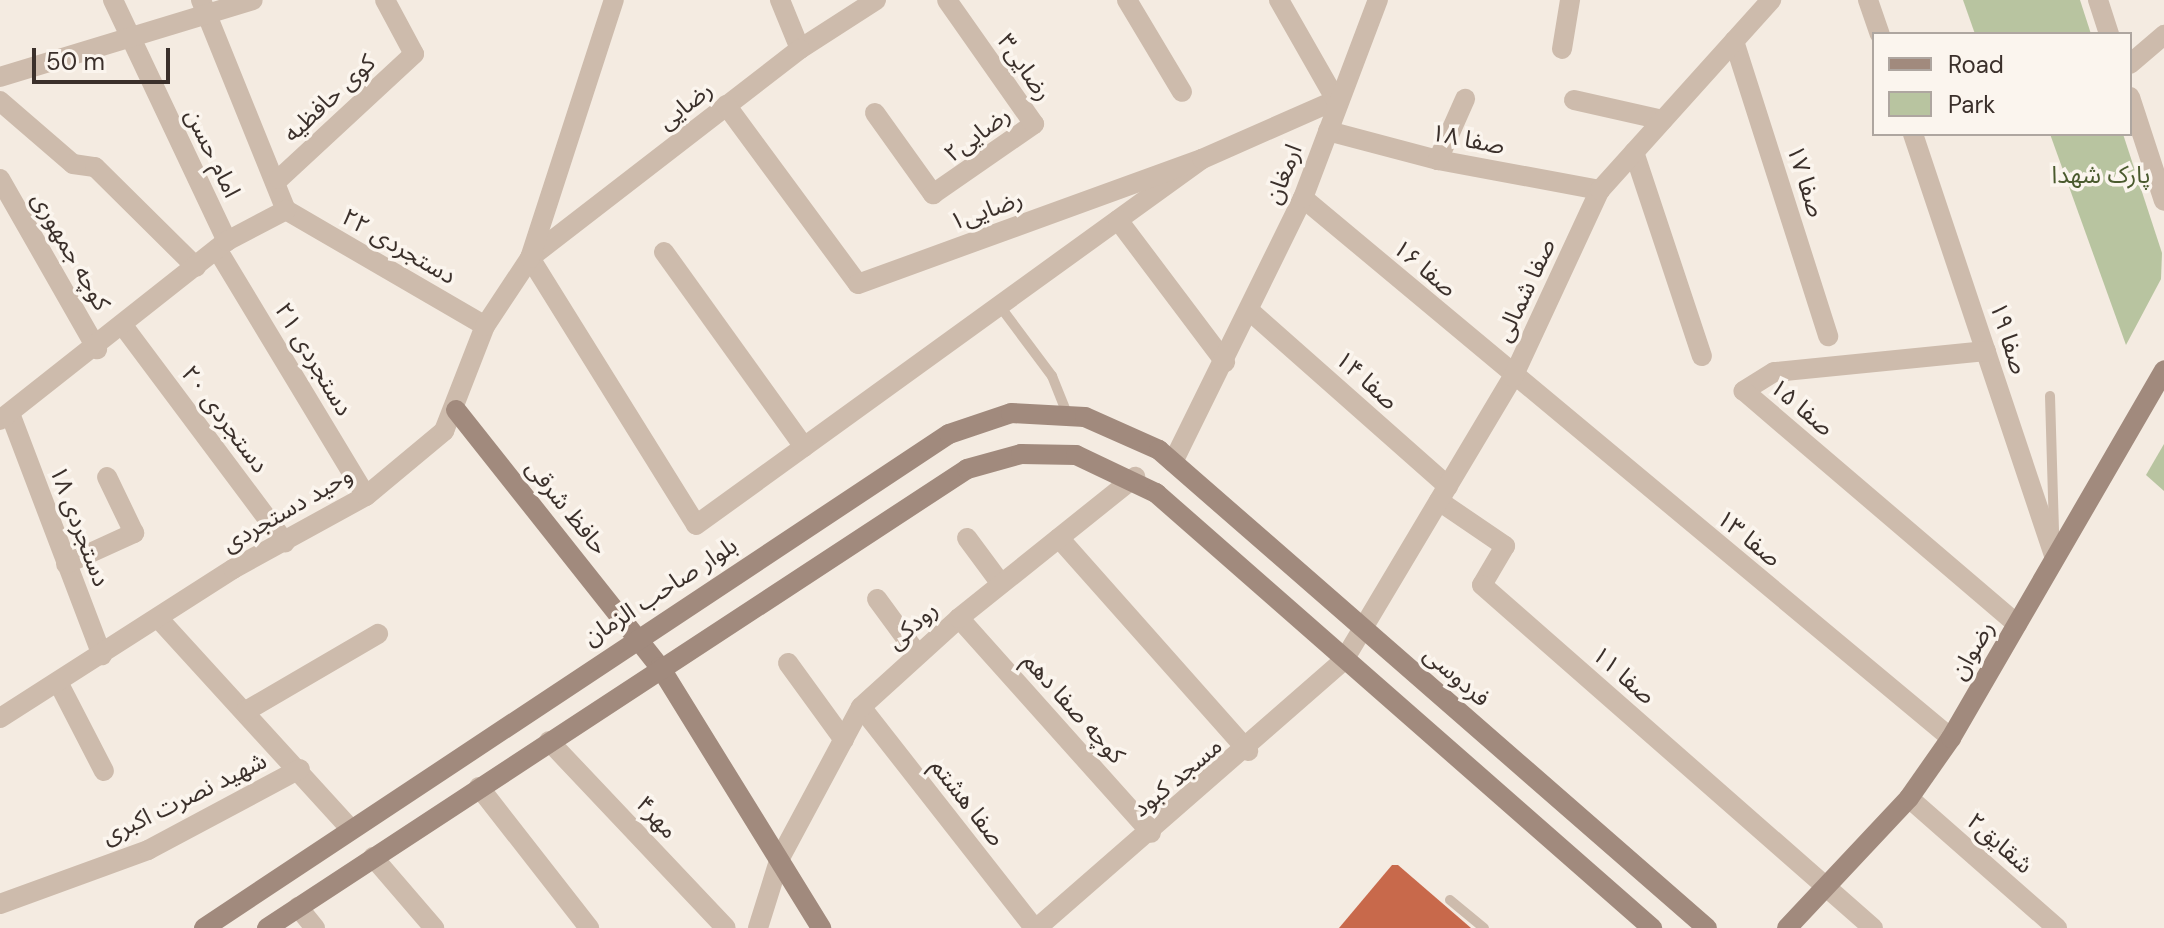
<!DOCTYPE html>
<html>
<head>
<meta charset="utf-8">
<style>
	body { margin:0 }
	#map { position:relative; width:2164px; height:928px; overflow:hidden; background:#f4ebe1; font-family:"DM Sans","Noto Sans Arabic",sans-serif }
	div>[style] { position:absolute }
	.green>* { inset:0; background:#b8c4a0 }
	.building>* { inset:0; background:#c8694b }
	.lane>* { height:10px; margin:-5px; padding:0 5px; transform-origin:5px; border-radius:5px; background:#cdbbac }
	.street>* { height:20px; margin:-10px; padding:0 10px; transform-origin:10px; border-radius:10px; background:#cdbbac }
	.secondary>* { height:20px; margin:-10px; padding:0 10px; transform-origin:10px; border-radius:10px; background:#a18a7d }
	span { translate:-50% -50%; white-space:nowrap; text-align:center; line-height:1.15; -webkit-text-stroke:7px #fbf5ee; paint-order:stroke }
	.street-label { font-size:24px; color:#3b302b }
	.park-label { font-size:24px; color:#4a5a2e }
	.legend { position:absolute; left:1872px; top:32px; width:260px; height:104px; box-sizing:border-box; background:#fbf5ee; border:2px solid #aea6a0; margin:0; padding:10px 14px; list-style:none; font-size:24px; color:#3b302b }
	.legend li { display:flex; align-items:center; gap:16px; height:40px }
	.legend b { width:40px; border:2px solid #aea6a0 }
	.scale { position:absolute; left:32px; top:48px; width:138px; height:36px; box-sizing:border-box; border:4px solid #3b302b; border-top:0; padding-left:10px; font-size:24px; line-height:28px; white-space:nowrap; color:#3b302b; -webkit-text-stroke:6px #fbf5ee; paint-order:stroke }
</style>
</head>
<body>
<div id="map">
	<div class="green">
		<i style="clip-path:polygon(1963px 0,2080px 0,2091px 34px,1975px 34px)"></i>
		<i style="clip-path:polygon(2050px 134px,2123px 134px,2162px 253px,2161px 279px,2126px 345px)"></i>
		<i style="clip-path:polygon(2164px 444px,2164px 491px,2146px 475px)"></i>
	</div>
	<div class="building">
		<i style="clip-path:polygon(1392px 865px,1398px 865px,1471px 928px,1339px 928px)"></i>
	</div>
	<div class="lane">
		<i style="left:999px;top:305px;width:89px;rotate:53.3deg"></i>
		<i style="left:1052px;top:376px;width:43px;rotate:68.2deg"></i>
		<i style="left:2050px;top:396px;width:138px;rotate:88.3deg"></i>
		<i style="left:1450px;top:900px;width:44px;rotate:39.5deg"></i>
	</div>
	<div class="street">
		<i style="left:113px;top:0;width:267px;rotate:64.7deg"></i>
		<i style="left:201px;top:0;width:227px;rotate:68deg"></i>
		<i style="left:780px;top:0;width:53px;rotate:67.8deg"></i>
		<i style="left:876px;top:0;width:90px;rotate:147.2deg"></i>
		<i style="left:800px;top:49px;width:341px;rotate:142.3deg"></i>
		<i style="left:530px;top:258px;width:314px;rotate:58.1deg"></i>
		<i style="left:696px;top:525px;width:624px;rotate:-35.88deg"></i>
		<i style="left:1127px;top:0;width:107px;rotate:59.1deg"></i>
		<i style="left:1868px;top:0;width:36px;rotate:71deg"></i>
		<i style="left:2098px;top:0;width:36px;rotate:72deg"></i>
		<i style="left:1734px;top:41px;width:310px;rotate:72.3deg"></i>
		<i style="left:1562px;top:49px;width:50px;rotate:-80.7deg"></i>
		<i style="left:2130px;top:64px;width:45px;rotate:-40.5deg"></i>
		<i style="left:0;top:77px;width:264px;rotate:-16.9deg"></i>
		<i style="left:2130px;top:97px;width:109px;rotate:71.9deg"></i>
		<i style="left:1574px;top:100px;width:91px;rotate:12.7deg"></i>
		<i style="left:0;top:101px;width:96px;rotate:40.8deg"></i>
		<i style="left:73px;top:164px;width:22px;rotate:8deg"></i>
		<i style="left:95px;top:167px;width:142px;rotate:44.7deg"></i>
		<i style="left:726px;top:105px;width:222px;rotate:53.6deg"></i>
		<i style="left:858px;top:284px;width:366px;rotate:-20deg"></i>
		<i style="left:1202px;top:159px;width:146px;rotate:-23.8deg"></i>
		<i style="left:1336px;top:100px;width:115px;rotate:-119.7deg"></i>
		<i style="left:875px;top:113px;width:100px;rotate:54.4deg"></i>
		<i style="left:933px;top:194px;width:123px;rotate:-34.7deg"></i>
		<i style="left:1034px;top:124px;width:151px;rotate:-125.1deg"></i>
		<i style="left:1328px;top:131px;width:114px;rotate:14.8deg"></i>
		<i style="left:1438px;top:160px;width:165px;rotate:10.5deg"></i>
		<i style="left:1913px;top:134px;width:447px;rotate:71.5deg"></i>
		<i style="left:1634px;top:152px;width:215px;rotate:71.6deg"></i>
		<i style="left:1438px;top:160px;width:67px;rotate:-66.1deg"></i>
		<i style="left:0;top:179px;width:196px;rotate:60.3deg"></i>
		<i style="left:279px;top:179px;width:184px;rotate:-42.8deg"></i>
		<i style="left:414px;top:54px;width:61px;rotate:-118.2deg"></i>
		<i style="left:1303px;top:198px;width:844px;rotate:39.81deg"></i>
		<i style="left:286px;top:210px;width:230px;rotate:30.2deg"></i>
		<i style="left:1118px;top:220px;width:178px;rotate:53deg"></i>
		<i style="left:217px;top:249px;width:288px;rotate:58.9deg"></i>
		<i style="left:664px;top:252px;width:240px;rotate:54.3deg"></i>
		<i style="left:1251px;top:312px;width:263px;rotate:41.5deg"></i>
		<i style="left:124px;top:327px;width:269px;rotate:53.2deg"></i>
		<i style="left:1986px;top:351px;width:213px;rotate:174.3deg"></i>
		<i style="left:1774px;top:372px;width:36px;rotate:148deg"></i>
		<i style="left:1744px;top:391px;width:359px;rotate:40.5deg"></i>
		<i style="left:11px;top:416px;width:256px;rotate:69.2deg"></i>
		<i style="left:0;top:420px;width:289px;rotate:-38.3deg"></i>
		<i style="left:227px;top:241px;width:67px;rotate:-27.7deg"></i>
		<i style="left:1173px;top:462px;width:294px;rotate:-63.8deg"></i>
		<i style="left:1303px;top:198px;width:212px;rotate:-69.3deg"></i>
		<i style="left:1439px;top:501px;width:80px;rotate:34.3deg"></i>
		<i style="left:1505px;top:546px;width:45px;rotate:120.5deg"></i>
		<i style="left:1482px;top:585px;width:520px;rotate:41.26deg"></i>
		<i style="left:967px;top:538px;width:57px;rotate:53.5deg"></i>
		<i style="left:1059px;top:538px;width:285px;rotate:48.4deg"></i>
		<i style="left:66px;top:564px;width:75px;rotate:-24.5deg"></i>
		<i style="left:134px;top:533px;width:62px;rotate:-115.7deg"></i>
		<i style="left:877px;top:599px;width:69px;rotate:53.8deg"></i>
		<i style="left:158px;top:618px;width:286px;rotate:47.6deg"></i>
		<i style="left:959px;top:618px;width:288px;rotate:48.2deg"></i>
		<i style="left:788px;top:663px;width:95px;rotate:54deg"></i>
		<i style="left:58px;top:682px;width:100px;rotate:62.7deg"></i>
		<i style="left:861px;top:707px;width:281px;rotate:51.9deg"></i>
		<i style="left:246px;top:711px;width:153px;rotate:-30.3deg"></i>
		<i style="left:0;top:718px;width:277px;rotate:-32.6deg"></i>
		<i style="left:233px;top:569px;width:152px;rotate:-28.8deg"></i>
		<i style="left:366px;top:496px;width:102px;rotate:-39.8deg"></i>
		<i style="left:444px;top:431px;width:113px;rotate:-68.7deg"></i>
		<i style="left:485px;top:326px;width:82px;rotate:-56.5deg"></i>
		<i style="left:530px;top:258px;width:271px;rotate:-72deg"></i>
		<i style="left:549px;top:741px;width:257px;rotate:46.6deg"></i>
		<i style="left:479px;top:787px;width:179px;rotate:52deg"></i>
		<i style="left:1909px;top:798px;width:197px;rotate:41.3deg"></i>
		<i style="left:373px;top:857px;width:94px;rotate:49.3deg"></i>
		<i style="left:0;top:904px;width:158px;rotate:-20deg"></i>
		<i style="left:148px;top:850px;width:172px;rotate:-28.1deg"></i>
		<i style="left:298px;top:907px;width:27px;rotate:51deg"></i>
		<i style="left:758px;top:928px;width:73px;rotate:-72.6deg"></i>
		<i style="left:780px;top:858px;width:171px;rotate:-61.8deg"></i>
		<i style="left:861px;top:707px;width:132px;rotate:-42.2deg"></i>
		<i style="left:959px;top:618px;width:226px;rotate:-38.7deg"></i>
		<i style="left:1037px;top:928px;width:408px;rotate:-41.1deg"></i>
		<i style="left:1344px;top:660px;width:330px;rotate:-59.2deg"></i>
		<i style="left:1513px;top:377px;width:206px;rotate:-65.1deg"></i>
		<i style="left:1600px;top:190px;width:256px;rotate:-48deg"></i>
	</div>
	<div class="secondary">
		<i style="left:456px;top:410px;width:328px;rotate:51.6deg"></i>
		<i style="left:660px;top:667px;width:307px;rotate:58.3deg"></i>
		<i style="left:204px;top:928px;width:894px;rotate:-33.55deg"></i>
		<i style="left:949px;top:434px;width:65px;rotate:-18.7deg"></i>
		<i style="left:1011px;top:413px;width:74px;rotate:3.1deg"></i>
		<i style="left:1085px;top:417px;width:81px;rotate:24deg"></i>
		<i style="left:1159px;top:450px;width:727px;rotate:41.1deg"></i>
		<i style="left:267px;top:928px;width:837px;rotate:-33.25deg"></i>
		<i style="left:967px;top:469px;width:56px;rotate:-15.5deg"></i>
		<i style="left:1021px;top:454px;width:55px;rotate:1deg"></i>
		<i style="left:1076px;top:455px;width:89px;rotate:25.4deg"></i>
		<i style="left:1156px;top:493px;width:660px;rotate:41.25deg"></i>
		<i style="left:1787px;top:928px;width:178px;rotate:-46.8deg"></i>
		<i style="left:1909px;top:798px;width:73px;rotate:-55deg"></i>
		<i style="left:1951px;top:738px;width:425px;rotate:-59.9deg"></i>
	</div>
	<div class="street-label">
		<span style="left:1025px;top:67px;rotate:55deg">رضایی۳</span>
		<span style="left:329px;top:98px;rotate:-43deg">کوی حافظیه</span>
		<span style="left:685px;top:105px;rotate:-38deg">رضایی</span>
		<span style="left:977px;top:134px;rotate:-37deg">رضایی۲</span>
		<span style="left:1468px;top:139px;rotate:11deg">صفا ۱۸</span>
		<span style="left:213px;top:153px;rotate:64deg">امام حسن</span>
		<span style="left:1283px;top:174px;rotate:-68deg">ارمغان</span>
		<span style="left:1806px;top:181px;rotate:72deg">صفا ۱۷</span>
		<span style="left:986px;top:210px;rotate:-20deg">رضایی۱</span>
		<span style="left:399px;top:246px;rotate:30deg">دستجردی ۲۲</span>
		<span style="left:71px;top:251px;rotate:60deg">کوچه جمهوری</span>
		<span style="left:1425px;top:268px;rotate:40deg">صفا ۱۶</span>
		<span style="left:1525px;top:290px;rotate:-65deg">صفا شمالی</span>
		<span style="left:2009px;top:338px;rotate:72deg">صفا ۱۹</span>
		<span style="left:314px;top:359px;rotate:59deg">دستجردی ۲۱</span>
		<span style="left:1367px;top:380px;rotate:42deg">صفا ۱۴</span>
		<span style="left:1802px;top:407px;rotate:40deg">صفا ۱۵</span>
		<span style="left:225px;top:419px;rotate:53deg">دستجردی ۲۰</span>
		<span style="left:567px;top:507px;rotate:51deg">حافظ شرقی</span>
		<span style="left:287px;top:509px;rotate:-30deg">وحید دستجردی</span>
		<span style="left:80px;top:526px;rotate:69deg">دستجردی ۱۸</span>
		<span style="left:1749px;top:538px;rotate:39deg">صفا ۱۳</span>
		<span style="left:660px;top:591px;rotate:-33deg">بلوار صاحب الزمان</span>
		<span style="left:912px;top:625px;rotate:-42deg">رودکی</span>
		<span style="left:1972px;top:650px;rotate:-60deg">رضوان</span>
		<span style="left:1624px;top:675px;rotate:41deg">صفا ۱۱</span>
		<span style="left:1457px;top:676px;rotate:41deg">فردوسی</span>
		<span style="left:1074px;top:708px;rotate:48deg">کوچه صفا دهم</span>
		<span style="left:1177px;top:777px;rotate:-40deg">مسجد کبود</span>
		<span style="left:184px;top:798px;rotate:-26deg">شهید نصرت اکبری</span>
		<span style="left:968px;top:802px;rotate:52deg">صفا هشتم</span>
		<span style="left:657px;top:817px;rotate:47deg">مهر۴</span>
		<span style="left:2000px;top:843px;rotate:41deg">شقایق۲</span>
	</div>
	<div class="park-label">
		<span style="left:2101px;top:175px">پارک شهدا</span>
	</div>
	<ul class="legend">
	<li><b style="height:10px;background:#a18a7d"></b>Road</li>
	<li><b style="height:22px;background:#b8c4a0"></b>Park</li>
	</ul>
	<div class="scale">50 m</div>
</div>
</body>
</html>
